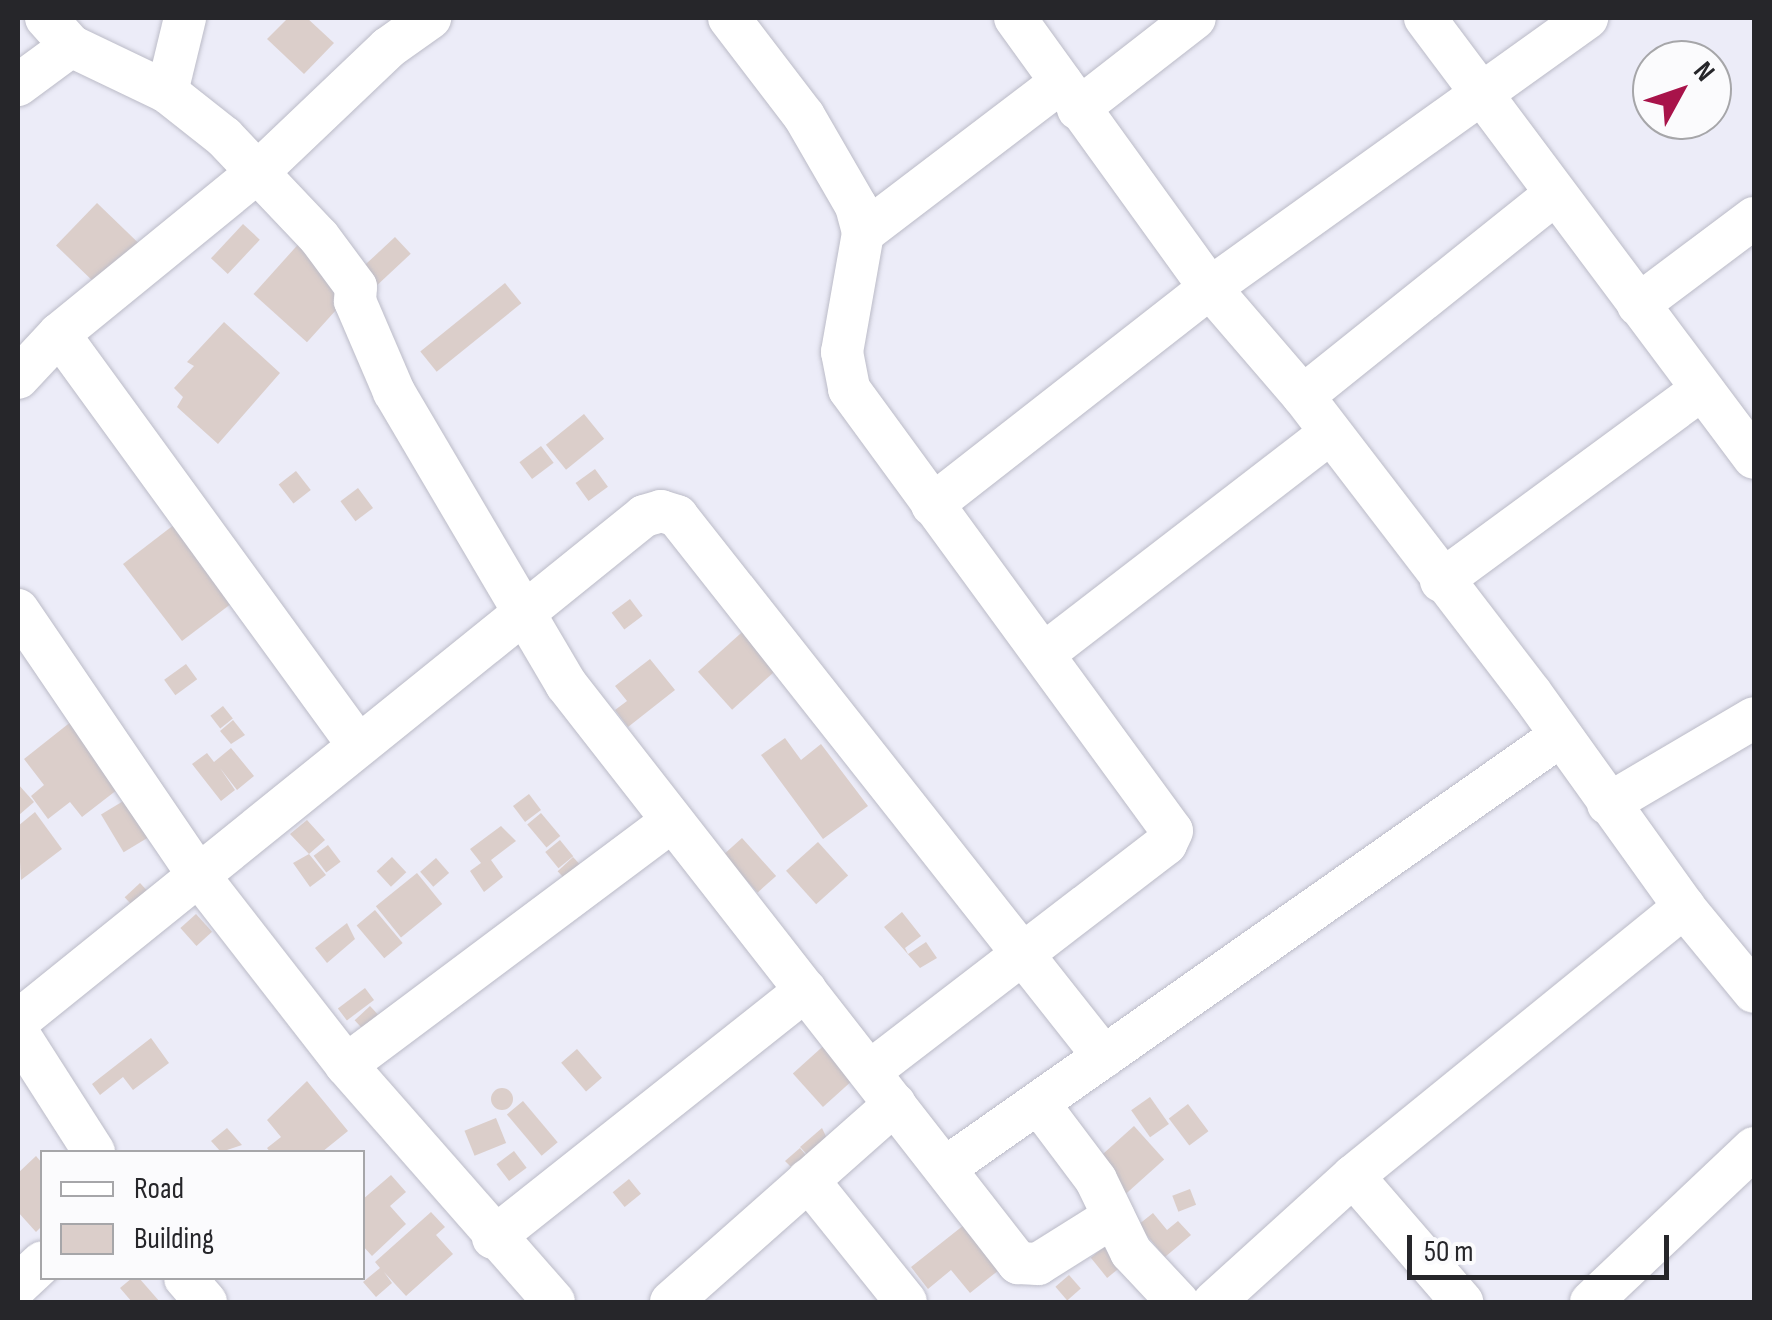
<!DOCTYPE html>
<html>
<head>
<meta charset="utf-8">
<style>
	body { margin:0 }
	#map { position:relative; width:1772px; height:1320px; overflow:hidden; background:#ececf8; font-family:"Sofia Sans Condensed",sans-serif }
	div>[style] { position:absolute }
	.building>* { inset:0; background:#dbceca; transform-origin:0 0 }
	.round { border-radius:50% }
	.roads { filter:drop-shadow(0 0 2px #bbbbc7) drop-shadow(0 0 2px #bbbbc7) }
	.minor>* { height:42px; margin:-21px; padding:0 21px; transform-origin:21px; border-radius:21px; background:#fff }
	span { translate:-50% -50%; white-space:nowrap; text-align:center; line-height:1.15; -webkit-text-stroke:8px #fbfbfd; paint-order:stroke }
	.frame { position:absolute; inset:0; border:20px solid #26262a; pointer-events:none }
	.legend { position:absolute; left:40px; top:1150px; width:325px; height:130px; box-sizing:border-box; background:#fbfbfd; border:2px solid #a6a6a9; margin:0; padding:12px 18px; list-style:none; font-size:30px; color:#26262a }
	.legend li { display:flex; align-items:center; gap:20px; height:50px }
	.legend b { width:50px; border:2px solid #a6a6a9 }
	.north { position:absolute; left:1632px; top:40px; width:100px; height:100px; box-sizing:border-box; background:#fbfbfd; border:2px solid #a6a6a9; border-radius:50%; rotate:50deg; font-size:28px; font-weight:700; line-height:40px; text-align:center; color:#26262a }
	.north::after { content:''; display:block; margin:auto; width:35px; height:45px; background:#a8134a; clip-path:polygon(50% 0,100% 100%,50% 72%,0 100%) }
	.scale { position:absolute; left:1407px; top:1235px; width:262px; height:45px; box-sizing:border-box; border:5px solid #26262a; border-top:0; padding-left:12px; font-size:30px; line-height:35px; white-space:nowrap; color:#26262a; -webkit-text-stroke:8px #fbfbfd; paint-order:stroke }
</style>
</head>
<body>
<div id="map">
	<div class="building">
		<i style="clip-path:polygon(288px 18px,307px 18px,334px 43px,304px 74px,267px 39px)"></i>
		<i style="left:97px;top:203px;width:63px;height:59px;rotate:44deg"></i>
		<i style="left:243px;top:224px;width:23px;height:47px;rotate:43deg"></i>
		<i style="left:395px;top:237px;width:23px;height:57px;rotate:47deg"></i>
		<i style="left:303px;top:239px;width:72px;height:74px;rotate:42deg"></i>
		<i style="left:505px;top:283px;width:26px;height:109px;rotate:51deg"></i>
		<i style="clip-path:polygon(224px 322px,280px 373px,218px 444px,177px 407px,183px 397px,174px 388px,194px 366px,187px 362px)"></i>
		<i style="left:584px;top:414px;width:32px;height:49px;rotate:51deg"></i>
		<i style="left:541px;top:446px;width:21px;height:27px;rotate:53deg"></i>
		<i style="left:595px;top:469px;width:22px;height:24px;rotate:54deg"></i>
		<i style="left:296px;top:471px;width:24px;height:22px;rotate:52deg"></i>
		<i style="left:358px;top:488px;width:25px;height:22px;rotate:53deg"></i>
		<i style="clip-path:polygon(175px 524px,244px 594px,182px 641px,123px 564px)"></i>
		<i style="left:630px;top:599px;width:21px;height:23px;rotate:53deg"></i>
		<i style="left:750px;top:625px;width:51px;height:70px;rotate:48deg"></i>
		<i style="clip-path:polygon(650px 659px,675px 690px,628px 727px,615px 710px,627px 701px,615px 686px)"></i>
		<i style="left:186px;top:664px;width:19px;height:27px;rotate:54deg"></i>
		<i style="left:223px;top:706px;width:16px;height:16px;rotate:52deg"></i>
		<i style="clip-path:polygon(77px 717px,122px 786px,82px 817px,70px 802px,48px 819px,31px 796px,44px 785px,24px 759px)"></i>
		<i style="clip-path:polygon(233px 720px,245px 735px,231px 744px,220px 731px)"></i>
		<i style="clip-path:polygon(785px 738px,801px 760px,821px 744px,868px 806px,823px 839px,761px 755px)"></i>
		<i style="clip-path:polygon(231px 748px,254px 776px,237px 790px,220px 768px,235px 790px,221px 801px,192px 764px,207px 753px,214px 762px)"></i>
		<i style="clip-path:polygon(18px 784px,34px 802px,19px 815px,18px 813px)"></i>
		<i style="left:529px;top:794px;width:20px;height:20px;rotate:53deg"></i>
		<i style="left:125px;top:800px;width:44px;height:28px;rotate:59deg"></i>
		<i style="clip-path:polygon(35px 812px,62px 849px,21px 880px,18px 826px)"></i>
		<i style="left:541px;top:813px;width:30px;height:18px;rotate:50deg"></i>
		<i style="clip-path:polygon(307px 820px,325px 840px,309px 854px,326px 875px,310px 887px,293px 863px,309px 854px,290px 834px)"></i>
		<i style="clip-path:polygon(501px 826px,516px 841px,491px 860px,503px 877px,484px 892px,470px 871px,481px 863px,470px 849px)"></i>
		<i style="left:742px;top:838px;width:51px;height:25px;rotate:48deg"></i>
		<i style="left:560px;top:840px;width:21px;height:19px;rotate:51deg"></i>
		<i style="left:818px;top:842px;width:45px;height:43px;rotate:48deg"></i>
		<i style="left:328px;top:845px;width:21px;height:18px;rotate:53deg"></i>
		<i style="left:392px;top:857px;width:21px;height:21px;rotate:47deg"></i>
		<i style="left:573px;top:857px;width:16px;height:21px;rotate:47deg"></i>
		<i style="left:436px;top:858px;width:20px;height:21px;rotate:49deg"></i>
		<i style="left:417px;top:873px;width:40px;height:53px;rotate:51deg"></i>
		<i style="left:140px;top:883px;width:19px;height:21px;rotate:47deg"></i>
		<i style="left:375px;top:910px;width:43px;height:24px;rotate:50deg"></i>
		<i style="clip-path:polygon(902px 912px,921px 936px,905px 948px,908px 954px,926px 942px,937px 958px,920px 968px,884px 927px)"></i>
		<i style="left:196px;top:914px;width:24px;height:21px;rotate:48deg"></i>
		<i style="clip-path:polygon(347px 923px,355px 939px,327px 963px,315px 948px)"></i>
		<i style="left:365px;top:988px;width:15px;height:34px;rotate:53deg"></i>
		<i style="left:370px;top:1006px;width:19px;height:21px;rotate:47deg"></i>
		<i style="clip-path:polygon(151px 1038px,169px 1063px,133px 1090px,123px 1077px,100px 1095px,92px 1084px)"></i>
		<i style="left:830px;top:1040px;width:45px;height:50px;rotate:48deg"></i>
		<i style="left:577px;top:1049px;width:38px;height:21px;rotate:49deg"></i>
		<i style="clip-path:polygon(307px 1081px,348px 1131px,322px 1152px,270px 1152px,267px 1148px,281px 1137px,267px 1120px)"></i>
		<i class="round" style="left:491px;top:1088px;width:22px;height:22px"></i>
		<i style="left:1150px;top:1097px;width:33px;height:23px;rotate:55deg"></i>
		<i style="left:523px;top:1101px;width:54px;height:21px;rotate:50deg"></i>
		<i style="left:1188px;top:1104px;width:34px;height:24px;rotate:53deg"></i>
		<i style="left:496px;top:1118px;width:27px;height:34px;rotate:68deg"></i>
		<i style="left:1134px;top:1126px;width:45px;height:69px;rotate:48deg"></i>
		<i style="clip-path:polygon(227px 1128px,242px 1145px,221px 1152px,211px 1141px)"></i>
		<i style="clip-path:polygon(822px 1128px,832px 1149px,813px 1161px,800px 1147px)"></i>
		<i style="clip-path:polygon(800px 1148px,814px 1165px,798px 1174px,785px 1161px)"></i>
		<i style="left:514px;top:1151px;width:21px;height:22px;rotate:53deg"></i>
		<i style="clip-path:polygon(36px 1156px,42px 1163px,42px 1226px,36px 1232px,18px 1212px,18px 1173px)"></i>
		<i style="clip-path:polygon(391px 1175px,406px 1192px,390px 1206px,406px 1224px,372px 1256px,362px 1245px,362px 1200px)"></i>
		<i style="left:629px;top:1179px;width:19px;height:21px;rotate:51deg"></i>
		<i style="left:1190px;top:1189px;width:17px;height:19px;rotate:69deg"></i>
		<i style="clip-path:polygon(431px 1212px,445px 1227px,436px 1235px,453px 1254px,406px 1296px,384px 1272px,392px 1283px,376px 1297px,363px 1282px,380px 1268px,375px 1262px)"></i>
		<i style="clip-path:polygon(1153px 1213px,1167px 1230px,1178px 1221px,1191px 1235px,1165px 1257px,1138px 1225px)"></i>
		<i style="clip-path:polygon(969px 1221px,1004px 1266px,970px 1293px,951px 1270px,928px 1289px,911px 1267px)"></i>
		<i style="left:1104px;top:1247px;width:26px;height:17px;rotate:51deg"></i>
		<i style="left:1069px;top:1275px;width:18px;height:18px;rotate:49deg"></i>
		<i style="clip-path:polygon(132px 1278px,139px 1278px,160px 1302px,132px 1302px,120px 1288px)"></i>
	</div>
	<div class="roads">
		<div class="minor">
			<i style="left:46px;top:18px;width:38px;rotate:48deg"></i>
			<i style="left:71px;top:46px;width:106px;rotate:25.6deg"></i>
			<i style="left:167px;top:92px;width:73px;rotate:38.3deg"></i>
			<i style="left:224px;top:137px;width:138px;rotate:46.5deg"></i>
			<i style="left:319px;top:237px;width:62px;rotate:53.5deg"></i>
			<i style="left:356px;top:287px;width:14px;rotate:94deg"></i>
			<i style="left:355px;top:301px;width:99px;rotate:66.8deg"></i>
			<i style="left:394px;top:392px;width:339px;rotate:59.5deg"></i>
			<i style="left:566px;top:684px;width:735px;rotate:52.02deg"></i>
			<i style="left:1018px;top:1263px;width:20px;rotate:3deg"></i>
			<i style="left:1038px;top:1264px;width:89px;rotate:-32.1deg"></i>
			<i style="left:729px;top:18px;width:123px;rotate:52.6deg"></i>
			<i style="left:804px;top:116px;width:104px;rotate:60deg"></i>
			<i style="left:856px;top:206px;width:28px;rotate:75deg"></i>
			<i style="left:863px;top:233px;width:121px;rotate:100deg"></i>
			<i style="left:842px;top:352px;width:38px;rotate:79deg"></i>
			<i style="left:849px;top:389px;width:547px;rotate:53.84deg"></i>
			<i style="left:1172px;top:831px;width:14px;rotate:115deg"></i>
			<i style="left:1166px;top:844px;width:373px;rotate:142.5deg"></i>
			<i style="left:1015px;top:18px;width:333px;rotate:54.2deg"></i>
			<i style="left:1210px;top:288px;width:143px;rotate:49.3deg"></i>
			<i style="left:1303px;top:396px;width:374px;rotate:52.5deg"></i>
			<i style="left:1531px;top:693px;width:263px;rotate:54.4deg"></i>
			<i style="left:1684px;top:907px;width:110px;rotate:50.5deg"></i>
			<i style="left:1425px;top:18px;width:549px;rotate:53.21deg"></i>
			<i style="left:18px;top:85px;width:66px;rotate:-36.3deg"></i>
			<i style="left:167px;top:92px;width:76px;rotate:-76.3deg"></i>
			<i style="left:1078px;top:109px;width:148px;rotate:-37.9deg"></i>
			<i style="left:863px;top:233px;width:249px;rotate:-37.3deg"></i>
			<i style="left:1638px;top:305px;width:145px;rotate:-36.9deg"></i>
			<i style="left:59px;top:334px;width:508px;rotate:53.96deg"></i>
			<i style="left:18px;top:378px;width:60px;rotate:-47deg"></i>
			<i style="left:59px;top:334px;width:259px;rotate:-39.2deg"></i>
			<i style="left:260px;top:170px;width:177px;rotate:-43.6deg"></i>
			<i style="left:388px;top:48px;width:52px;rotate:-35.5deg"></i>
			<i style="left:1303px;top:396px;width:323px;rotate:-38.7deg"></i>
			<i style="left:932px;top:505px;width:353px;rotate:-38deg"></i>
			<i style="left:1210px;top:288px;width:464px;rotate:-35.6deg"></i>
			<i style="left:1441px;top:581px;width:323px;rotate:-36.3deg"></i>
			<i style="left:18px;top:610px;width:317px;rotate:55.8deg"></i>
			<i style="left:196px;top:872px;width:244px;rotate:52.1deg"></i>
			<i style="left:346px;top:1065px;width:315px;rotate:48.7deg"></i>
			<i style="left:1046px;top:652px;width:359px;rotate:-37.6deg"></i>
			<i style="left:1608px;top:804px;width:169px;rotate:-30.5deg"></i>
			<i style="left:18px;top:1021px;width:804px;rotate:-38.89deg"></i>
			<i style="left:644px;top:516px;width:18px;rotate:-16deg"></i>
			<i style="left:661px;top:511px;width:17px;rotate:17deg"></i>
			<i style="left:677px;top:516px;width:689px;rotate:51.72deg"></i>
			<i style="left:18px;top:1033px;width:141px;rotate:57.4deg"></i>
			<i style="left:346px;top:1065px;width:407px;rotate:-36.8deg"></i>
			<i style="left:1039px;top:1104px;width:95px;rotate:53.1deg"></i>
			<i style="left:1096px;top:1180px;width:80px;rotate:64.1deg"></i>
			<i style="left:1131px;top:1252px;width:69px;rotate:46.8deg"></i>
			<i style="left:945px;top:1168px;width:750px;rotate:-35.07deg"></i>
			<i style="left:1353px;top:1176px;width:167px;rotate:49.1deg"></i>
			<i style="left:808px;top:1180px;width:156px;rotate:51.2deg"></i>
			<i style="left:493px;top:1238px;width:399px;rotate:-38.4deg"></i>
			<i style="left:185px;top:1278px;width:32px;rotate:49deg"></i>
			<i style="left:18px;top:1285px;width:33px;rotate:-43deg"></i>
			<i style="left:671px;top:1302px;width:299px;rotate:-41.5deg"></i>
			<i style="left:1214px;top:1302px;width:188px;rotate:-42.2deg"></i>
			<i style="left:1353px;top:1176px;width:427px;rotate:-39.1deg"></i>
			<i style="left:1591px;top:1302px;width:224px;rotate:-43.4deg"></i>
		</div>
	</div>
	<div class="frame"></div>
	<ul class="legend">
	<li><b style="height:12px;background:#fff"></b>Road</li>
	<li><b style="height:28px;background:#dbceca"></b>Building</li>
	</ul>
	<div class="north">N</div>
	<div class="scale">50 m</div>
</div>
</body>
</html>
